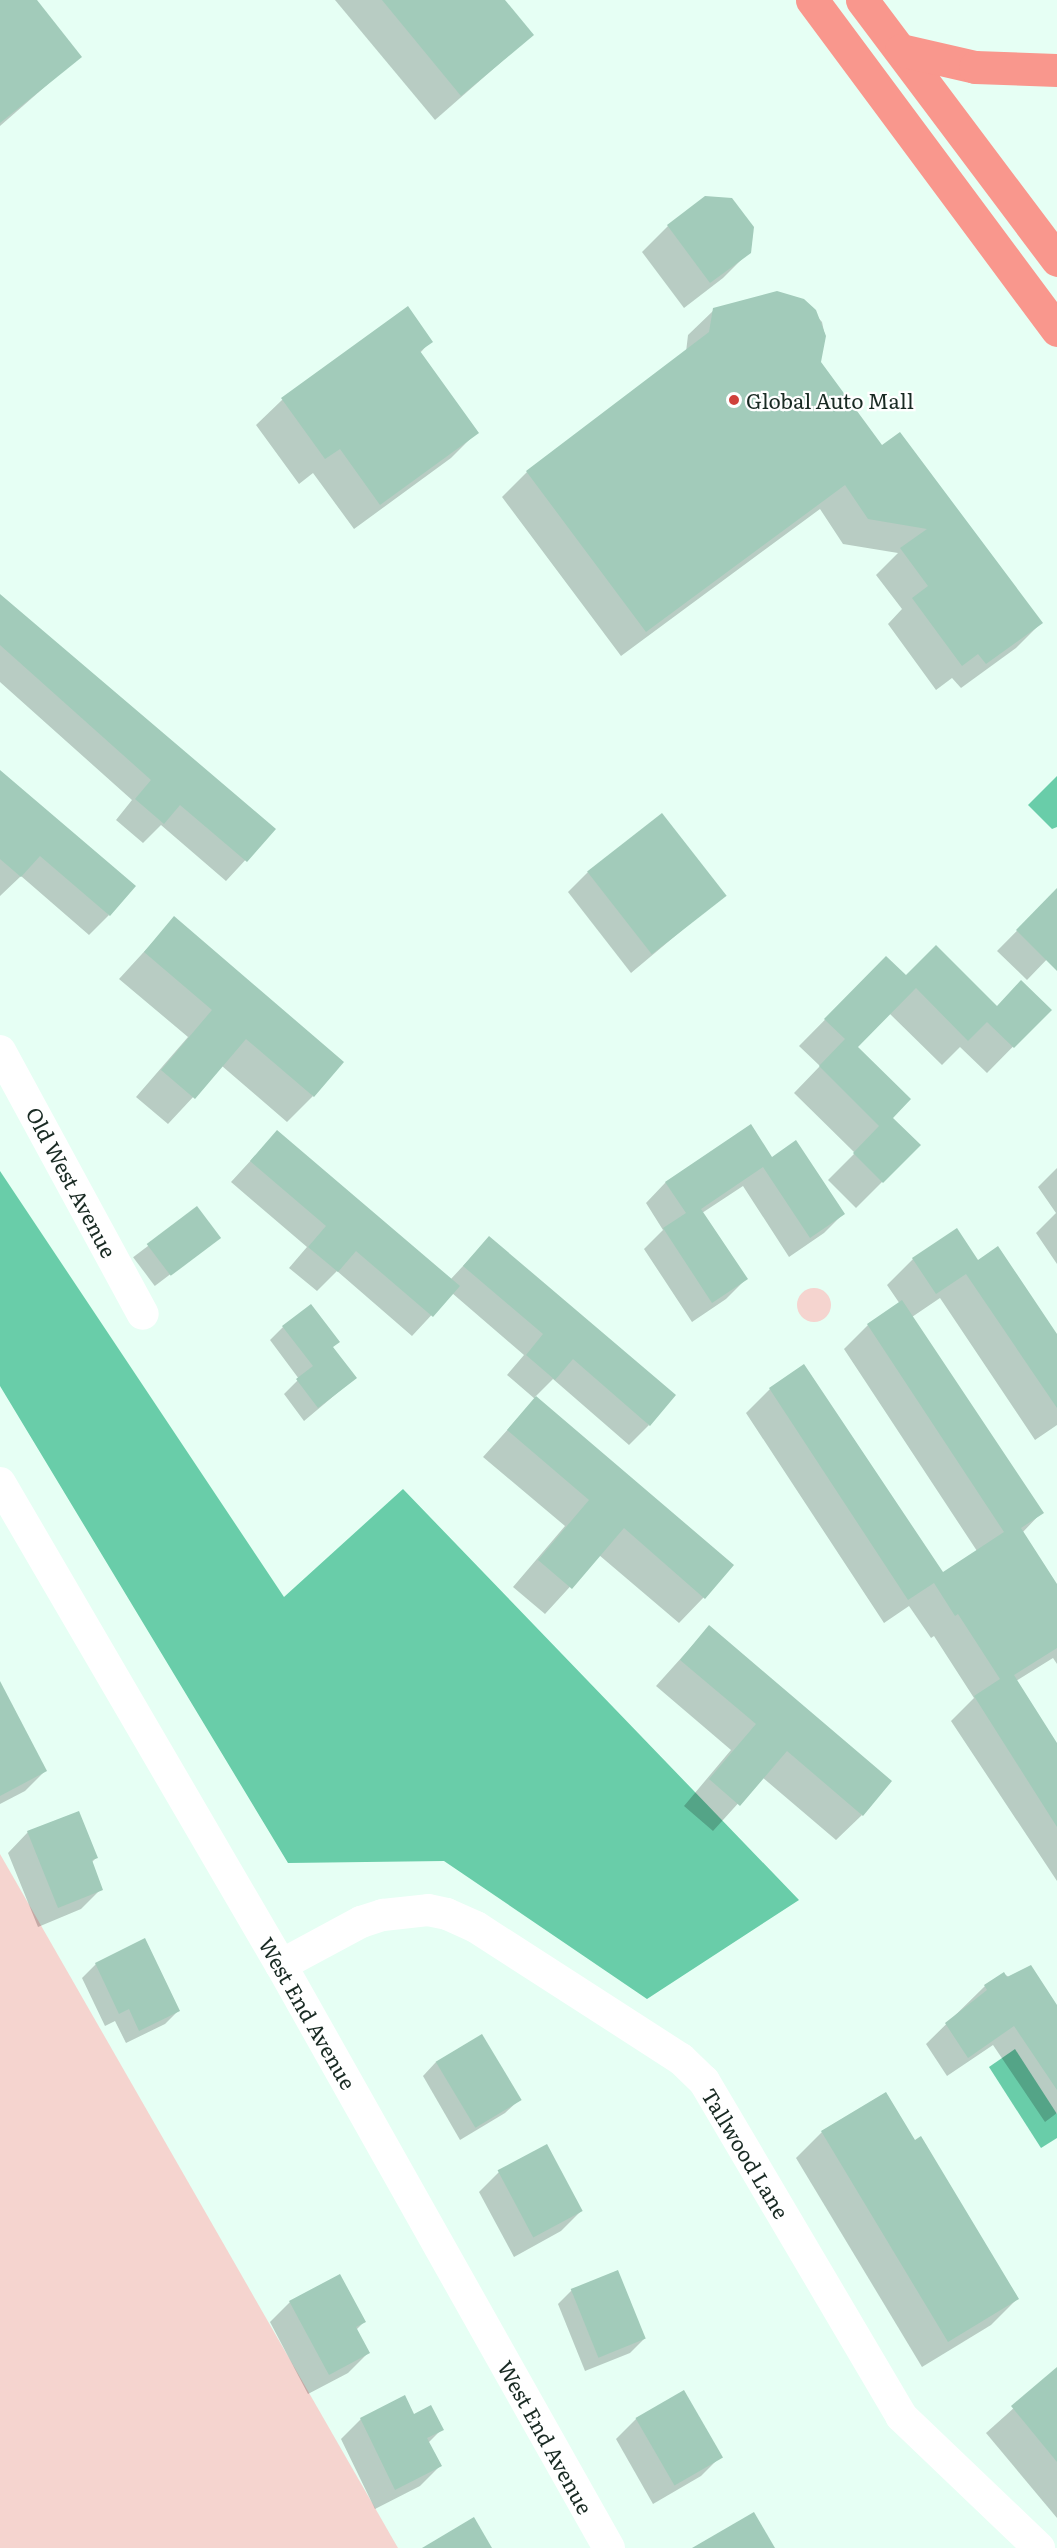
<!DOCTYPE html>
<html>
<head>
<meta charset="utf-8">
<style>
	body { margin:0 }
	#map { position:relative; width:1057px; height:2548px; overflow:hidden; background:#e6fff4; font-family:Literata,serif }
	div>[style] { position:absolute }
	.green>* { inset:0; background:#f5d4cf }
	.round { border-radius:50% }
	.water>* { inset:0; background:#69cda9 }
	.shadow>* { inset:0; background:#0003; transform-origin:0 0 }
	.building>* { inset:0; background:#a2cbba; transform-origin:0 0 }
	.minor>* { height:32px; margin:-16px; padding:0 16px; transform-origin:16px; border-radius:16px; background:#fff }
	.highway>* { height:33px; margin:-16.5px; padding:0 16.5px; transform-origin:16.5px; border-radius:16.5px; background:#f9978d }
	.dots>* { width:16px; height:16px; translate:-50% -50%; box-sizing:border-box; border:3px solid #fff; border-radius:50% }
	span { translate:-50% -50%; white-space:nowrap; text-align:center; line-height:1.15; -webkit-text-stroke:4.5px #fff; paint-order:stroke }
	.poi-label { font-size:21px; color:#192a23 }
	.left { translate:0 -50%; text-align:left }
	.street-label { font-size:21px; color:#192a23 }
</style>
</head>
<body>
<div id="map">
	<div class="green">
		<i class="round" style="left:797px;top:1288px;width:34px;height:34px"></i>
		<i style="clip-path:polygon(0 1854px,398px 2548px,0 2548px)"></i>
	</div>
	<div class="water">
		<i style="clip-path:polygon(1057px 776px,1057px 827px,1052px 829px,1028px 805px)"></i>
		<i style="clip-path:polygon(0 1171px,284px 1597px,403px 1489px,799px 1900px,647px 1999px,444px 1861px,288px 1863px,0 1386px)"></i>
		<i style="clip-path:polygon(1015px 2049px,1057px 2114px,1057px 2138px,1041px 2148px,989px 2067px)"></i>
	</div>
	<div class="shadow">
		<i style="clip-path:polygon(0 0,35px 0,80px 56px,0 126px)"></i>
		<i style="clip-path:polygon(335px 0,503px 0,532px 35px,435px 120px)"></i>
		<i style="clip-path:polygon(668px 226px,749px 252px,723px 278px,684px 308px,642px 252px)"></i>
		<i style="clip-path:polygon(777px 293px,803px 300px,822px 322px,825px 336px,819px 362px,882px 448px,1041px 623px,1016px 648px,961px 688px,952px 678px,936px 690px,888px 624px,902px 609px,876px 575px,898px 553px,843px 544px,820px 509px,621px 656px,502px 497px,527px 472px,686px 352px,688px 335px,714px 310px)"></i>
		<i style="clip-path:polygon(431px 341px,420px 353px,477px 432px,451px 458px,354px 529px,313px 473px,299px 484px,256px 425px,282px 400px)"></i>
		<i style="clip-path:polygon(0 596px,274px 829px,226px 881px,161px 825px,143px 843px,116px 820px,132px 800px,0 682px)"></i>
		<i style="clip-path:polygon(0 772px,109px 915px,89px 935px,21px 876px,0 896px)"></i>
		<i style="clip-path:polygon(588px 872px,724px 895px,631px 973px,568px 892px)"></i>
		<i style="clip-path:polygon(1054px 893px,1057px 959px,1052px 954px,1027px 980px,997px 951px)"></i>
		<i style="clip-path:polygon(174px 919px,313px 1096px,287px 1122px,222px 1066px,168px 1124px,136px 1097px,188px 1037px,119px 979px)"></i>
		<i style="clip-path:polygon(886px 958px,906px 977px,996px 1007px,1049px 1010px,987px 1073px,960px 1047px,942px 1065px,889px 1013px,856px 1047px,891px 1118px,919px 1145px,856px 1208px,828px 1180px,855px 1153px,794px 1093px,820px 1066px,799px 1046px)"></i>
		<i style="clip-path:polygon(750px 1126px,772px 1159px,844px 1213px,824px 1233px,789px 1257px,743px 1186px,702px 1213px,746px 1279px,726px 1299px,692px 1322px,644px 1249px,663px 1230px,646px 1203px,665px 1183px)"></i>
		<i style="clip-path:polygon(277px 1132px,450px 1280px,489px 1238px,649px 1425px,629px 1445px,553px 1379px,535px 1397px,704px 1597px,679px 1623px,599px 1555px,545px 1614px,513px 1587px,565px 1526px,483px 1457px,535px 1399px,507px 1375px,524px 1355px,452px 1293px,412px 1336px,337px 1271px,317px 1291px,289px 1268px,307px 1247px,231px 1182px)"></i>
		<i style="clip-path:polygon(1057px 1168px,1057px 1264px,1036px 1233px,1056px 1213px,1038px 1187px)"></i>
		<i style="left:197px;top:1209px;width:36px;height:80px;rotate:53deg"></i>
		<i style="clip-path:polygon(913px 1259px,978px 1262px,1057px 1336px,1057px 1425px,1035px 1440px,940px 1298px,912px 1317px,1042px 1512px,1022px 1533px,1057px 1587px,1057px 1664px,1053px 1658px,1016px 1681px,1057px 1747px,1057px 1881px,951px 1721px,974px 1698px,934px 1636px,931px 1638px,909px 1606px,884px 1623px,746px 1413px,770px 1389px,803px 1366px,943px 1574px,977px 1551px,844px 1349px,868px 1325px,900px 1304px,887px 1285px)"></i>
		<i style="clip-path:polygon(283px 1327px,332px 1347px,355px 1378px,304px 1421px,284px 1394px,299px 1379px,270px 1340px)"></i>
		<i style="clip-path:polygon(709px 1627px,862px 1815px,836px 1840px,762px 1777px,713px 1831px,684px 1806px,731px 1750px,656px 1686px)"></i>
		<i style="clip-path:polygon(0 1706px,45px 1771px,25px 1791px,0 1804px)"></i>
		<i style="clip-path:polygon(28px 1832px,96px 1858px,91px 1863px,101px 1889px,81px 1909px,38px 1927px,8px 1853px)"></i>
		<i style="clip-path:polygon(96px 1964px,178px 2011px,165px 2024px,126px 2043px,115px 2021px,105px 2026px,82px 1978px)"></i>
		<i style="clip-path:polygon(1004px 1974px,1057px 2006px,1057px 2113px,1045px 2122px,993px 2045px,947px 2076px,926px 2044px,985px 1986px)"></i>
		<i style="clip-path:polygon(436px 2062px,519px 2100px,505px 2113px,460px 2140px,423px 2076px)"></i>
		<i style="clip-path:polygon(822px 2132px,1017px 2299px,991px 2325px,922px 2367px,796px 2158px)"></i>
		<i style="clip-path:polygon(499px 2172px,581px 2211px,561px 2231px,514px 2257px,479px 2192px)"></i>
		<i style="clip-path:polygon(340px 2276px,364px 2322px,356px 2330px,368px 2353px,348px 2373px,308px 2394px,270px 2322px,290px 2302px)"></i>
		<i style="clip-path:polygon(572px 2290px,644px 2339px,630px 2353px,585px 2371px,558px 2304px)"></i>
		<i style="clip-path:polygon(1057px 2369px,1057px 2518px,986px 2433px)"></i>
		<i style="clip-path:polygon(684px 2392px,721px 2456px,701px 2476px,653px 2504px,616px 2439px,636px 2419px)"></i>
		<i style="clip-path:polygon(404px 2397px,414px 2416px,442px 2429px,428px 2443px,440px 2466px,420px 2486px,375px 2509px,341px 2439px,361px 2419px)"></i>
	</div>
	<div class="building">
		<i style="clip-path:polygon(0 0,37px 0,82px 57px,0 123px)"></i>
		<i style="clip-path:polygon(382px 0,505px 0,534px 35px,461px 96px)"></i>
		<i style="clip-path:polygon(705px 196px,732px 198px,754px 227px,751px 253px,710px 283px,667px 225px)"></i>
		<i style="clip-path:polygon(777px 291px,804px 299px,816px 310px,826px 336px,821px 362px,882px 445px,900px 432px,1043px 623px,986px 664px,978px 654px,962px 666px,912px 598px,928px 586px,900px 548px,927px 529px,868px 519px,845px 485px,646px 632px,526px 471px,709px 332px,713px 308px)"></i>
		<i style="clip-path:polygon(408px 306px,433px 342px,420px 351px,479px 433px,380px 505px,340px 449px,325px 459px,281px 398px)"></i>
		<i style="clip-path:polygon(0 594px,276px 829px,247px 862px,180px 805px,164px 824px,135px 799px,151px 780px,0 645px)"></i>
		<i style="clip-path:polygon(0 770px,136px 886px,110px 916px,40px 856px,21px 877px,0 859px)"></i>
		<i style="left:662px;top:813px;width:105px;height:95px;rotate:52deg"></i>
		<i style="clip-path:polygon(1057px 888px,1057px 971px,1016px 930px)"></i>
		<i style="clip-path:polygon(174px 916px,344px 1062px,314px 1097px,246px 1039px,195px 1099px,161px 1070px,212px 1010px,144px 952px)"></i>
		<i style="clip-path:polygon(936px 945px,997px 1006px,1021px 980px,1052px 1010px,1014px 1048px,987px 1022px,968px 1041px,916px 988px,858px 1047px,911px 1099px,893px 1118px,921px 1145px,883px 1183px,853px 1153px,879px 1126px,819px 1066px,845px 1039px,824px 1019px,886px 956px,906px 975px)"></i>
		<i style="clip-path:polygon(751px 1124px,772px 1157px,796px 1140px,845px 1214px,810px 1238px,763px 1167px,701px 1209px,748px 1279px,712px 1303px,663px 1228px,686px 1213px,665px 1182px)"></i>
		<i style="clip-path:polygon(277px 1130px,460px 1286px,433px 1317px,356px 1251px,338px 1272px,308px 1247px,326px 1226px,250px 1161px)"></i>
		<i style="left:197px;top:1206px;width:40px;height:63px;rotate:53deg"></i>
		<i style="clip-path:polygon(957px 1228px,978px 1260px,998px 1246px,1057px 1334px,1057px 1408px,966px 1274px,936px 1294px,912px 1258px)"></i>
		<i style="clip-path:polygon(489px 1236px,676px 1395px,650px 1426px,573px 1359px,555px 1380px,526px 1355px,543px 1334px,463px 1266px)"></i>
		<i style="clip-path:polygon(902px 1300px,1044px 1513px,1021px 1528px,1057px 1584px,1057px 1648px,1014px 1675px,1057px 1743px,1057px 1827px,974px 1696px,1000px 1679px,958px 1614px,955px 1616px,934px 1583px,908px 1600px,769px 1388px,804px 1364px,943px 1572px,1004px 1532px,867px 1324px)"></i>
		<i style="clip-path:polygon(311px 1304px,340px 1342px,333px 1347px,357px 1378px,318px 1408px,296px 1379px,313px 1366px,282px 1326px)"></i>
		<i style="clip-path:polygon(536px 1396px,734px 1565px,705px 1599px,624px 1528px,572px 1589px,538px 1560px,589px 1500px,507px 1430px)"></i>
		<i style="clip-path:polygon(709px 1625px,892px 1781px,863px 1816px,787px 1751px,740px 1806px,709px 1779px,756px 1724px,680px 1660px)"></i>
		<i style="clip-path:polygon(0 1681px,47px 1771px,0 1796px)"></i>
		<i style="clip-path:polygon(79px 1811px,98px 1858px,92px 1860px,103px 1890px,58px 1908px,27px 1831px)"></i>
		<i style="clip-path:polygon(145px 1938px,180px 2011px,139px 2031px,129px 2009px,119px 2014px,95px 1963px)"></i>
		<i style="clip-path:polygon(1031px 1965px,1057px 2005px,1057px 2090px,1014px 2026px,968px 2058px,945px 2023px,987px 1990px,984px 1985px,1004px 1972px,1007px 1977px)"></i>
		<i style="left:482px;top:2034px;width:77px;height:54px;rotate:59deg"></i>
		<i style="clip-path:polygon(886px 2092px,915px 2140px,921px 2136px,1019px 2299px,948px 2342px,821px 2131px)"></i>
		<i style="left:547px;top:2144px;width:76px;height:56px;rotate:62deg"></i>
		<i style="left:618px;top:2270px;width:74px;height:51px;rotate:68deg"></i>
		<i style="clip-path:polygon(340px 2274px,366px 2322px,356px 2327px,370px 2353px,329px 2375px,289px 2301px)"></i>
		<i style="clip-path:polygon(1057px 2367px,1057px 2462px,1011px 2406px)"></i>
		<i style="left:684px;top:2390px;width:78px;height:56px;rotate:60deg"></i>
		<i style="clip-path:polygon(405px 2395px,414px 2414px,431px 2405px,444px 2430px,427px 2438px,442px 2466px,395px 2490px,360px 2418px)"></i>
		<i style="clip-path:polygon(754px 2512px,775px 2548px,692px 2548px)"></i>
		<i style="clip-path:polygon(474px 2517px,492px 2548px,422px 2548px)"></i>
	</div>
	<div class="minor">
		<i style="left:0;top:1051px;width:299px;rotate:61.5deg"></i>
		<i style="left:0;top:1483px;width:558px;rotate:59.76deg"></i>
		<i style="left:281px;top:1965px;width:669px;rotate:60.64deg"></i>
		<i style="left:281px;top:1965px;width:91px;rotate:-28.3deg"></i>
		<i style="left:361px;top:1922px;width:23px;rotate:-18deg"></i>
		<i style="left:383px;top:1915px;width:45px;rotate:-6.3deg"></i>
		<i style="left:428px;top:1910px;width:19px;rotate:12deg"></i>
		<i style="left:447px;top:1914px;width:32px;rotate:24deg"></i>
		<i style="left:476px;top:1927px;width:244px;rotate:32.8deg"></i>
		<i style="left:681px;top:2059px;width:32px;rotate:44deg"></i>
		<i style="left:704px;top:2081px;width:389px;rotate:59.5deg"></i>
		<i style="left:901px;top:2416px;width:191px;rotate:43.7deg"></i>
	</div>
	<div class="highway">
		<i style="left:812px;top:0;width:411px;rotate:53.4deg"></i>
		<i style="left:862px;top:0;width:325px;rotate:53.1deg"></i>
		<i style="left:901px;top:50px;width:76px;rotate:12.9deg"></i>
		<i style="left:975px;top:67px;width:82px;rotate:2.1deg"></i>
	</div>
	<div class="dots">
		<i style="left:734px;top:400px;background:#d0413b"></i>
	</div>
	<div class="poi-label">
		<span class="left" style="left:746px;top:400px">Global Auto Mall</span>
	</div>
	<div class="street-label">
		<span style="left:72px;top:1182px;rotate:62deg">Old West Avenue</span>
		<span style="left:308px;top:2013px;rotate:60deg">West End Avenue</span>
		<span style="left:746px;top:2153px;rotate:59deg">Tallwood Lane</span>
		<span style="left:546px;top:2437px;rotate:61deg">West End Avenue</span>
	</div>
</div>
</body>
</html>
